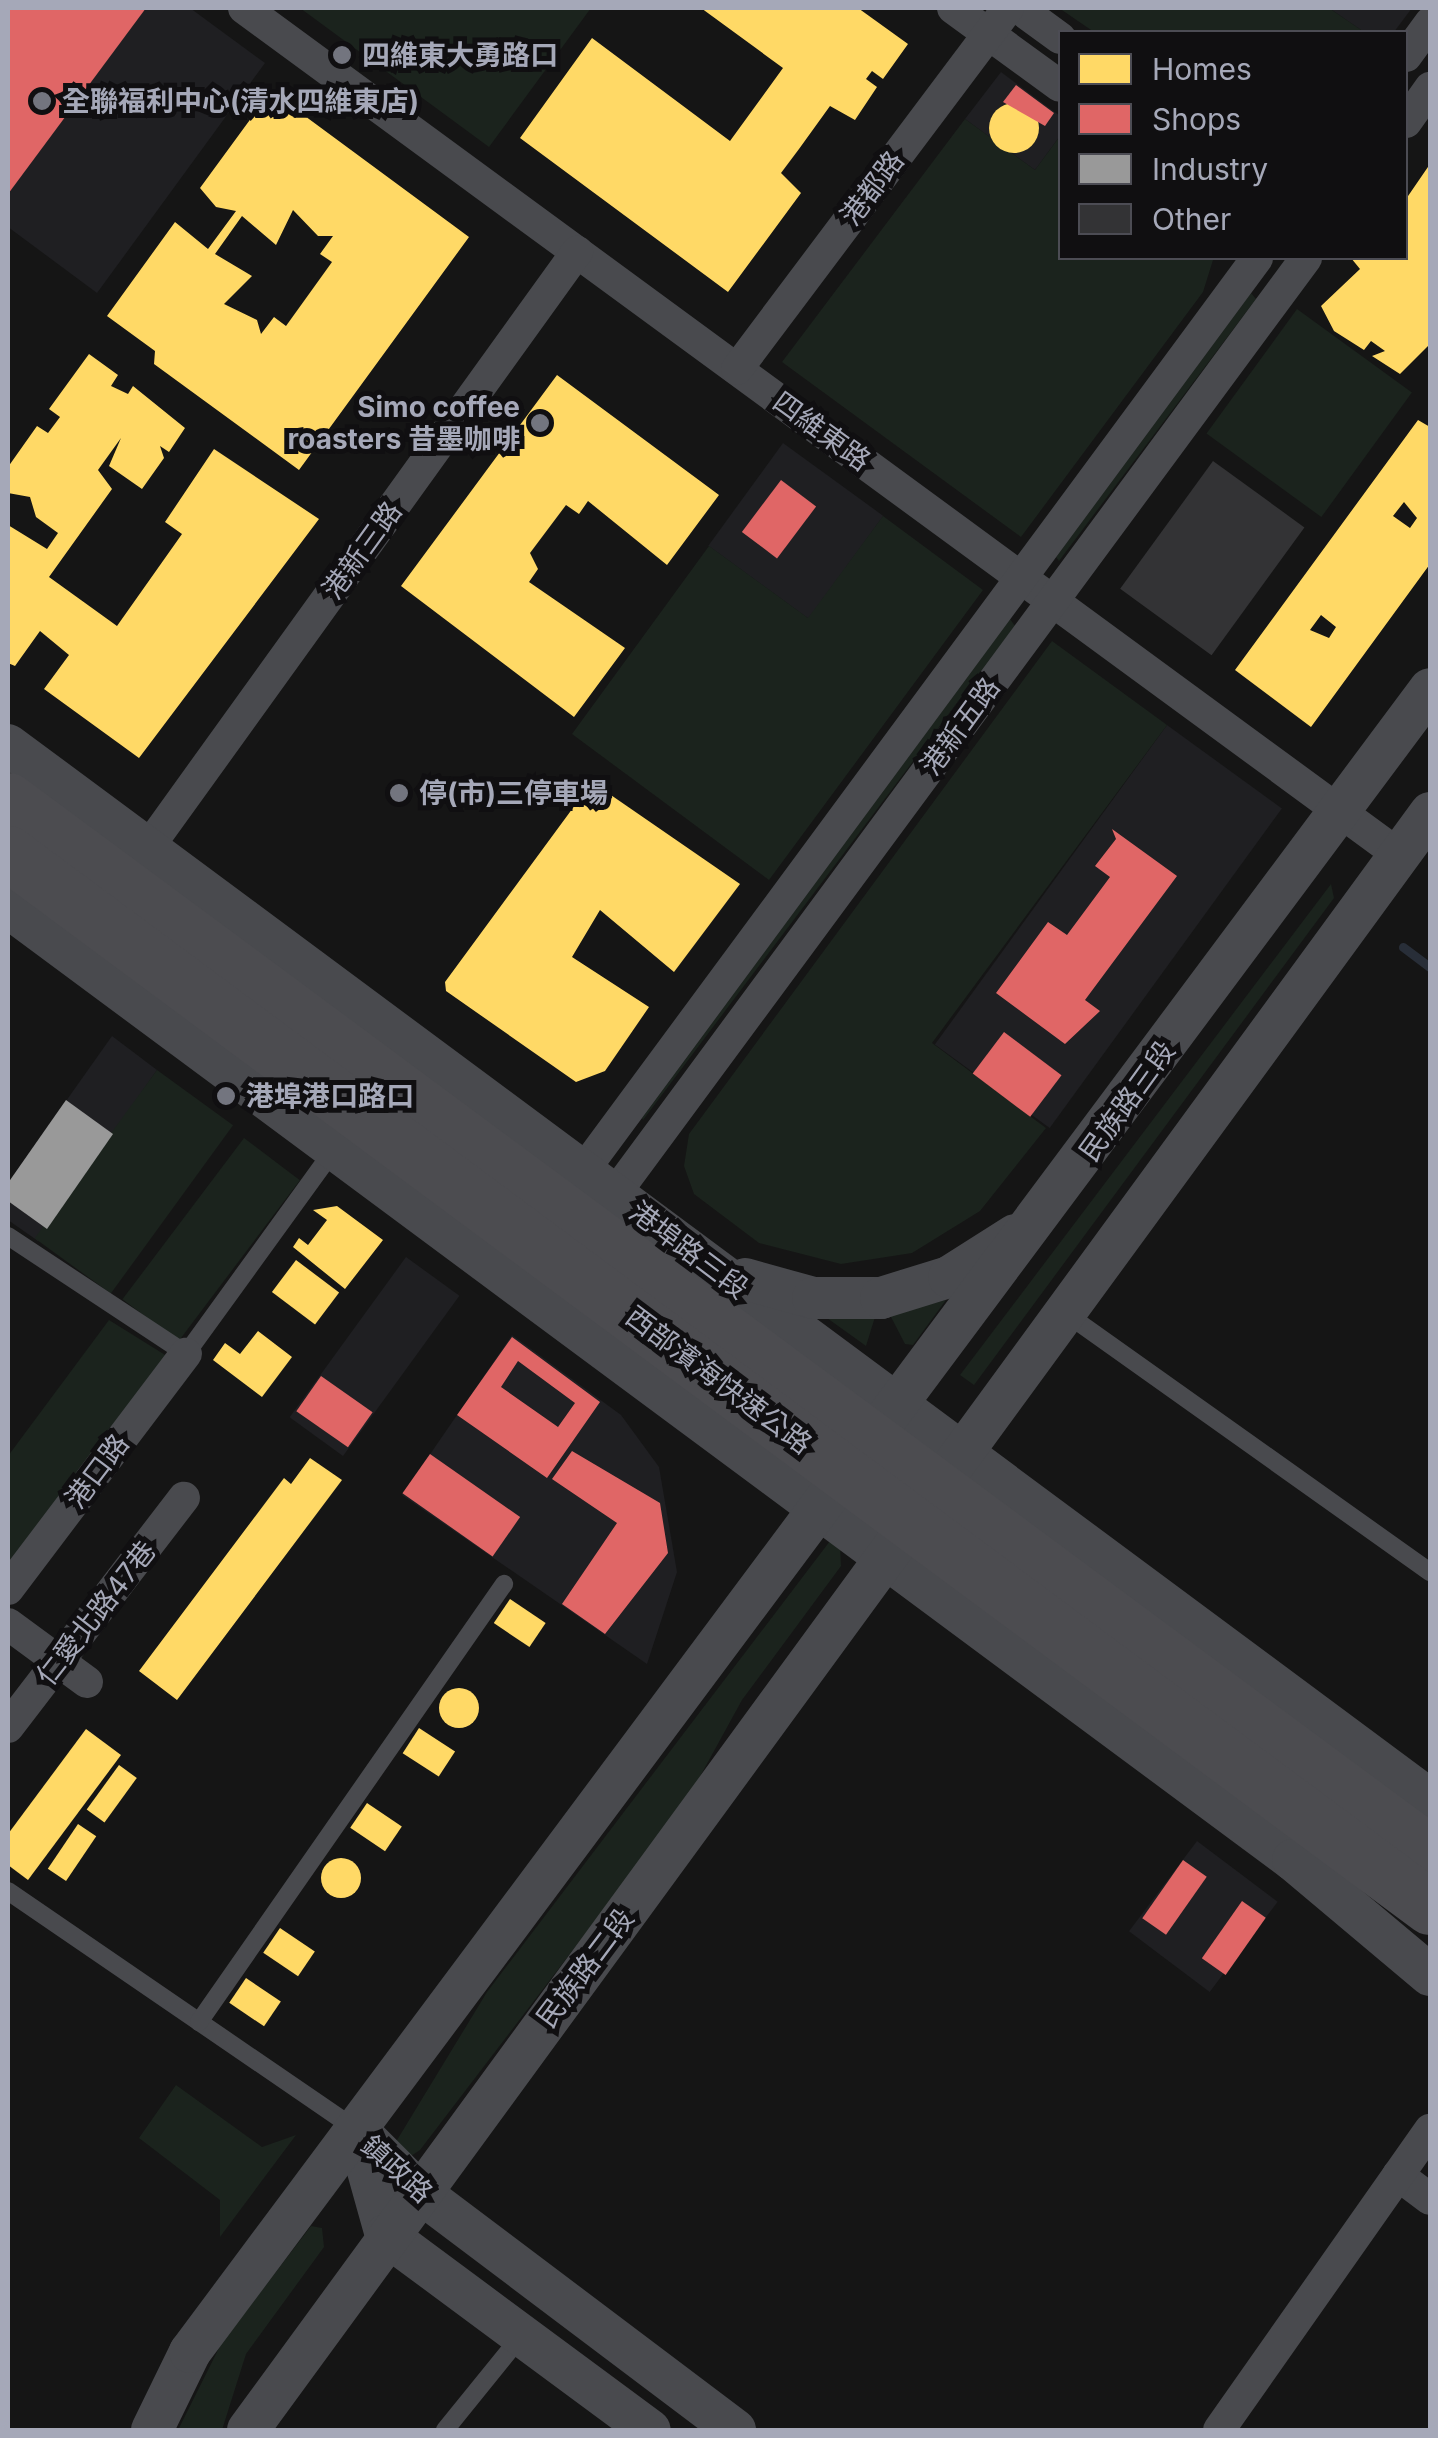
<!DOCTYPE html>
<html>
<head>
<meta charset="utf-8">
<style>
	body { margin:0 }
	#map { position:relative; width:1438px; height:2438px; overflow:hidden; background:#151515; font-family:Inter,"Noto Sans TC",sans-serif }
	div>[style] { position:absolute }
	.built>* { inset:0; background:#1f1f22; transform-origin:0 0 }
	.green>* { inset:0; background:#1b231d; transform-origin:0 0 }
	.homes>* { inset:0; background:#ffd966; transform-origin:0 0 }
	.round { border-radius:50% }
	.shops>* { inset:0; background:#e06666; transform-origin:0 0 }
	.industry>* { inset:0; background:#999 }
	.stream>* { height:9px; margin:-4.5px; padding:0 4.5px; transform-origin:4.5px; border-radius:4.5px; background:#282e38 }
	.building>* { inset:0; background:#333335; transform-origin:0 0 }
	.service>* { height:18px; margin:-9px; padding:0 9px; transform-origin:9px; border-radius:9px; background:#494a4e }
	.minor>* { height:32px; margin:-16px; padding:0 16px; transform-origin:16px; border-radius:16px; background:#494a4e }
	.tertiary>* { height:42px; margin:-21px; padding:0 21px; transform-origin:21px; border-radius:21px; background:#494a4e }
	.trunk-bridge>* { height:55px; margin:-27.5px; padding:0 27.5px; transform-origin:27.5px; border-radius:27.5px; background:#4c4c50 }
	.dots>* { width:28px; height:28px; translate:-50% -50%; box-sizing:border-box; border:5px solid #100f11; border-radius:50% }
	span { translate:-50% -50%; white-space:nowrap; text-align:center; line-height:1.15; -webkit-text-stroke:10px #100f11; paint-order:stroke }
	.poi-label { font-size:28px; color:#a5a8b8; font-weight:700 }
	.left { translate:0 -50%; text-align:left }
	.right { translate:-100% -50%; text-align:right }
	.street-label { font-size:28px; color:#a5a8b8 }
	.frame { position:absolute; inset:0; border:10px solid #a5a8b8; pointer-events:none }
	.legend { position:absolute; left:1058px; top:30px; width:350px; height:230px; box-sizing:border-box; background:#100f11; border:2px solid #4c4c54; margin:0; padding:12px 18px; list-style:none; font-size:30px; color:#a5a8b8 }
	.legend li { display:flex; align-items:center; gap:20px; height:50px }
	.legend b { width:50px; border:2px solid #4c4c54 }
</style>
</head>
<body>
<div id="map">
	<div class="built">
		<i style="clip-path:polygon(8px 8px,190px 8px,265px 63px,97px 293px,8px 227px)"></i>
		<i style="clip-path:polygon(1329px 8px,1412px 8px,1394px 32px,1364px 32px)"></i>
		<i style="clip-path:polygon(1001px 72px,1060px 116px,1060px 136px,1035px 170px,965px 119px)"></i>
		<i style="left:783px;top:443px;width:124px;height:127px;rotate:36deg"></i>
		<i style="left:1167px;top:725px;width:142px;height:395px;rotate:36deg"></i>
		<i style="clip-path:polygon(112px 1036px,157px 1070px,38px 1241px,8px 1220px,8px 1183px)"></i>
		<i style="left:406px;top:1257px;width:66px;height:198px;rotate:36deg"></i>
		<i style="clip-path:polygon(512px 1335px,621px 1415px,659px 1467px,677px 1572px,647px 1664px,402px 1495px)"></i>
		<i style="left:1197px;top:1841px;width:101px;height:113px;rotate:37deg"></i>
	</div>
	<div class="green">
		<i style="clip-path:polygon(300px 8px,591px 8px,489px 147px)"></i>
		<i style="clip-path:polygon(1059px 8px,1329px 8px,1364px 32px,1094px 32px)"></i>
		<i style="clip-path:polygon(965px 119px,1035px 170px,1060px 136px,1060px 258px,1213px 260px,1203px 292px,1021px 537px,782px 362px)"></i>
		<i style="clip-path:polygon(1251px 293px,1256px 299px,1059px 561px,1056px 557px)"></i>
		<i style="left:1297px;top:309px;width:142px;height:154px;rotate:36deg"></i>
		<i style="clip-path:polygon(883px 516px,983px 590px,769px 880px,572px 734px,709px 546px,808px 618px)"></i>
		<i style="clip-path:polygon(1010px 619px,1015px 626px,643px 1120px,642px 1118px)"></i>
		<i style="clip-path:polygon(1052px 641px,1167px 725px,932px 1043px,1046px 1128px,980px 1211px,912px 1253px,841px 1264px,759px 1243px,694px 1194px,684px 1166px,689px 1134px)"></i>
		<i style="clip-path:polygon(1331px 884px,1334px 898px,974px 1385px,960px 1375px)"></i>
		<i style="left:157px;top:1070px;width:94px;height:208px;rotate:36deg"></i>
		<i style="left:244px;top:1138px;width:70px;height:202px;rotate:37deg"></i>
		<i style="clip-path:polygon(946px 1300px,913px 1345px,905px 1344px,890px 1315px)"></i>
		<i style="clip-path:polygon(875px 1317px,866px 1346px,827px 1318px)"></i>
		<i style="clip-path:polygon(109px 1320px,170px 1358px,8px 1572px,8px 1456px)"></i>
		<i style="clip-path:polygon(830px 1541px,840px 1545px,841px 1566px,742px 1700px,686px 1802px,420px 2150px,411px 2156px,394px 2145px,487px 1992px)"></i>
		<i style="clip-path:polygon(176px 2085px,262px 2147px,296px 2135px,220px 2237px,220px 2200px,139px 2138px)"></i>
		<i style="clip-path:polygon(311px 2226px,322px 2228px,324px 2247px,246px 2354px,222px 2430px,178px 2430px,221px 2344px)"></i>
	</div>
	<div class="homes">
		<i style="clip-path:polygon(701px 8px,858px 8px,908px 44px,883px 79px,872px 71px,866px 79px,877px 87px,855px 120px,830px 106px,799px 149px,781px 173px,801px 193px,728px 292px,520px 138px,592px 38px,730px 141px,783px 68px)"></i>
		<i style="clip-path:polygon(evenodd,271px 91px,469px 237px,299px 470px,154px 364px,155px 351px,107px 316px,175px 222px,208px 249px,236px 211px,216px 207px,200px 188px,271px 91px,293px 210px,318px 236px,333px 236px,320px 254px,332px 262px,286px 326px,274px 317px,261px 334px,257px 320px,224px 304px,252px 276px,215px 254px,242px 216px,276px 245px,293px 210px)"></i>
		<i class="round" style="left:989px;top:103px;width:50px;height:50px"></i>
		<i style="clip-path:polygon(1430px 164px,1430px 344px,1400px 374px,1372px 356px,1385px 351px,1371px 341px,1364px 350px,1334px 331px,1321px 306px,1360px 269px,1351px 258px,1406px 258px,1406px 199px)"></i>
		<i style="clip-path:polygon(89px 354px,118px 375px,111px 386px,128px 394px,133px 386px,185px 428px,169px 452px,160px 446px,164px 458px,142px 489px,109px 466px,121px 438px,98px 470px,112px 489px,49px 577px,117px 626px,182px 534px,165px 522px,214px 449px,319px 519px,139px 758px,44px 689px,69px 655px,40px 631px,15px 666px,8px 663px,8px 525px,47px 549px,58px 533px,36px 517px,30px 497px,8px 493px,8px 467px,37px 426px,48px 433px,60px 417px,49px 409px)"></i>
		<i style="clip-path:polygon(557px 375px,719px 495px,667px 565px,588px 501px,579px 514px,566px 505px,530px 553px,538px 569px,529px 582px,625px 648px,574px 717px,401px 586px)"></i>
		<i style="clip-path:polygon(evenodd,1418px 420px,1430px 427px,1430px 564px,1311px 727px,1235px 670px,1418px 420px,1404px 502px,1417px 518px,1410px 528px,1393px 516px,1404px 502px,1418px 420px,1321px 615px,1336px 627px,1329px 638px,1310px 630px,1321px 615px)"></i>
		<i style="clip-path:polygon(592px 782px,740px 884px,674px 972px,600px 910px,572px 957px,649px 1007px,605px 1071px,576px 1082px,446px 991px,445px 982px)"></i>
		<i style="clip-path:polygon(337px 1206px,383px 1240px,345px 1289px,293px 1247px,299px 1238px,308px 1245px,327px 1220px,313px 1210px)"></i>
		<i style="left:296px;top:1260px;width:54px;height:40px;rotate:37deg"></i>
		<i style="clip-path:polygon(258px 1331px,292px 1357px,262px 1397px,213px 1360px,225px 1343px,240px 1354px)"></i>
		<i style="clip-path:polygon(310px 1458px,342px 1480px,177px 1700px,139px 1671px,284px 1478px,291px 1484px)"></i>
		<i style="left:510px;top:1599px;width:43px;height:29px;rotate:34deg"></i>
		<i class="round" style="left:439px;top:1688px;width:40px;height:40px"></i>
		<i style="left:419px;top:1728px;width:43px;height:30px;rotate:33deg"></i>
		<i style="clip-path:polygon(86px 1729px,121px 1755px,28px 1880px,8px 1865px,8px 1834px)"></i>
		<i style="left:119px;top:1765px;width:22px;height:55px;rotate:36deg"></i>
		<i style="left:367px;top:1803px;width:42px;height:30px;rotate:34deg"></i>
		<i style="left:78px;top:1824px;width:22px;height:54px;rotate:34deg"></i>
		<i class="round" style="left:321px;top:1858px;width:40px;height:40px"></i>
		<i style="left:280px;top:1928px;width:42px;height:30px;rotate:34deg"></i>
		<i style="left:246px;top:1978px;width:42px;height:30px;rotate:34deg"></i>
	</div>
	<div class="shops">
		<i style="clip-path:polygon(8px 8px,146px 8px,8px 194px)"></i>
		<i style="clip-path:polygon(1016px 85px,1054px 113px,1045px 126px,1003px 102px)"></i>
		<i style="left:781px;top:480px;width:44px;height:65px;rotate:37deg"></i>
		<i style="clip-path:polygon(1112px 829px,1177px 876px,1085px 1000px,1100px 1011px,1065px 1044px,996px 993px,1048px 922px,1067px 935px,1110px 877px,1095px 866px,1116px 839px)"></i>
		<i style="left:1004px;top:1032px;width:72px;height:52px;rotate:37deg"></i>
		<i style="clip-path:polygon(evenodd,512px 1337px,600px 1402px,547px 1478px,457px 1415px,512px 1337px,518px 1361px,575px 1403px,558px 1427px,501px 1387px,518px 1361px)"></i>
		<i style="left:321px;top:1376px;width:63px;height:43px;rotate:35deg"></i>
		<i style="clip-path:polygon(572px 1451px,660px 1503px,668px 1553px,605px 1634px,562px 1604px,617px 1523px,552px 1479px)"></i>
		<i style="left:430px;top:1454px;width:110px;height:48px;rotate:35deg"></i>
		<i style="left:1183px;top:1860px;width:29px;height:71px;rotate:35deg"></i>
		<i style="left:1242px;top:1901px;width:29px;height:70px;rotate:35deg"></i>
	</div>
	<div class="industry">
		<i style="clip-path:polygon(66px 1100px,113px 1134px,47px 1229px,8px 1201px,8px 1183px)"></i>
	</div>
	<div class="stream">
		<i style="left:1403px;top:947px;width:34px;rotate:37deg"></i>
	</div>
	<div class="building">
		<i style="left:1213px;top:461px;width:113px;height:158px;rotate:36deg"></i>
	</div>
	<div class="service">
		<i style="left:8px;top:1236px;width:214px;rotate:33.5deg"></i>
		<i style="left:186px;top:1354px;width:256px;rotate:-54.1deg"></i>
		<i style="left:1064px;top:1312px;width:449px;rotate:35.4deg"></i>
		<i style="left:8px;top:1891px;width:423px;rotate:34.4deg"></i>
		<i style="left:199px;top:2022px;width:534px;rotate:-55.15deg"></i>
		<i style="left:445px;top:2430px;width:122px;rotate:-51deg"></i>
	</div>
	<div class="minor">
		<i style="left:244px;top:8px;width:1432px;rotate:36.25deg"></i>
		<i style="left:953px;top:8px;width:132px;rotate:36.1deg"></i>
		<i style="left:1019px;top:8px;width:51px;rotate:36.2deg"></i>
		<i style="left:1406px;top:56px;width:41px;rotate:-54deg"></i>
		<i style="left:1406px;top:122px;width:42px;rotate:-54.8deg"></i>
		<i style="left:737px;top:369px;width:451px;rotate:-53.1deg"></i>
		<i style="left:147px;top:849px;width:736px;rotate:-54.24deg"></i>
		<i style="left:583px;top:1171px;width:1135px;rotate:-53.56deg"></i>
		<i style="left:614px;top:1195px;width:1165px;rotate:-53.55deg"></i>
		<i style="left:8px;top:1589px;width:295px;rotate:-52.9deg"></i>
		<i style="left:8px;top:1624px;width:98px;rotate:36.3deg"></i>
		<i style="left:8px;top:1727px;width:289px;rotate:-52.5deg"></i>
		<i style="left:1398px;top:2175px;width:40px;rotate:37deg"></i>
		<i style="left:1219px;top:2430px;width:367px;rotate:-54.9deg"></i>
	</div>
	<div class="tertiary">
		<i style="left:8px;top:745px;width:1771px;rotate:36.57deg"></i>
		<i style="left:8px;top:907px;width:1600px;rotate:36.56deg"></i>
		<i style="left:1293px;top:1860px;width:179px;rotate:40deg"></i>
		<i style="left:745px;top:1279px;width:71px;rotate:15.6deg"></i>
		<i style="left:813px;top:1298px;width:68px"></i>
		<i style="left:881px;top:1298px;width:71px;rotate:-17.2deg"></i>
		<i style="left:949px;top:1277px;width:78px;rotate:-32.5deg"></i>
		<i style="left:357px;top:2130px;width:86px;rotate:45deg"></i>
		<i style="left:418px;top:2191px;width:397px;rotate:37deg"></i>
		<i style="left:358px;top:2135px;width:104px;rotate:74.4deg"></i>
		<i style="left:386px;top:2235px;width:328px;rotate:36.5deg"></i>
		<i style="left:152px;top:2430px;width:87px;rotate:-64deg"></i>
		<i style="left:190px;top:2352px;width:2074px;rotate:-53.29deg"></i>
		<i style="left:248px;top:2430px;width:2003px;rotate:-53.83deg"></i>
	</div>
	<div class="trunk-bridge">
		<i style="left:8px;top:800px;width:1769px;rotate:36.52deg"></i>
		<i style="left:8px;top:853px;width:1770px;rotate:36.55deg"></i>
	</div>
	<div class="dots">
		<i style="left:342px;top:55px;background:#73757f"></i>
		<i style="left:42px;top:101px;background:#73757f"></i>
		<i style="left:540px;top:423px;background:#73757f"></i>
		<i style="left:399px;top:793px;background:#73757f"></i>
		<i style="left:226px;top:1096px;background:#73757f"></i>
	</div>
	<div class="poi-label">
		<span class="left" style="left:362px;top:55px">四維東大勇路口</span>
		<span class="left" style="left:62px;top:101px">全聯福利中心(清水四維東店)</span>
		<span class="right" style="left:520px;top:423px">Simo coffee<br>roasters 昔墨咖啡</span>
		<span class="left" style="left:419px;top:793px">停(市)三停車場</span>
		<span class="left" style="left:246px;top:1096px">港埠港口路口</span>
	</div>
	<div class="street-label">
		<span style="left:872px;top:188px;rotate:-53deg">港都路</span>
		<span style="left:822px;top:431px;rotate:36deg">四維東路</span>
		<span style="left:362px;top:550px;rotate:-54deg">港新三路</span>
		<span style="left:960px;top:726px;rotate:-54deg">港新五路</span>
		<span style="left:1127px;top:1101px;rotate:-54deg">民族路三段</span>
		<span style="left:689px;top:1250px;rotate:37deg">港埠路三段</span>
		<span style="left:719px;top:1380px;rotate:37deg">西部濱海快速公路</span>
		<span style="left:97px;top:1471px;rotate:-53deg">港口路</span>
		<span style="left:96px;top:1613px;rotate:-52deg">仁愛北路47巷</span>
		<span style="left:585px;top:1968px;rotate:-53deg">民族路二段</span>
		<span style="left:397px;top:2169px;rotate:42deg">鎮政路</span>
	</div>
	<div class="frame"></div>
	<ul class="legend">
	<li><b style="height:28px;background:#ffd966"></b>Homes</li>
	<li><b style="height:28px;background:#e06666"></b>Shops</li>
	<li><b style="height:28px;background:#999"></b>Industry</li>
	<li><b style="height:28px;background:#333335"></b>Other</li>
	</ul>
</div>
</body>
</html>
